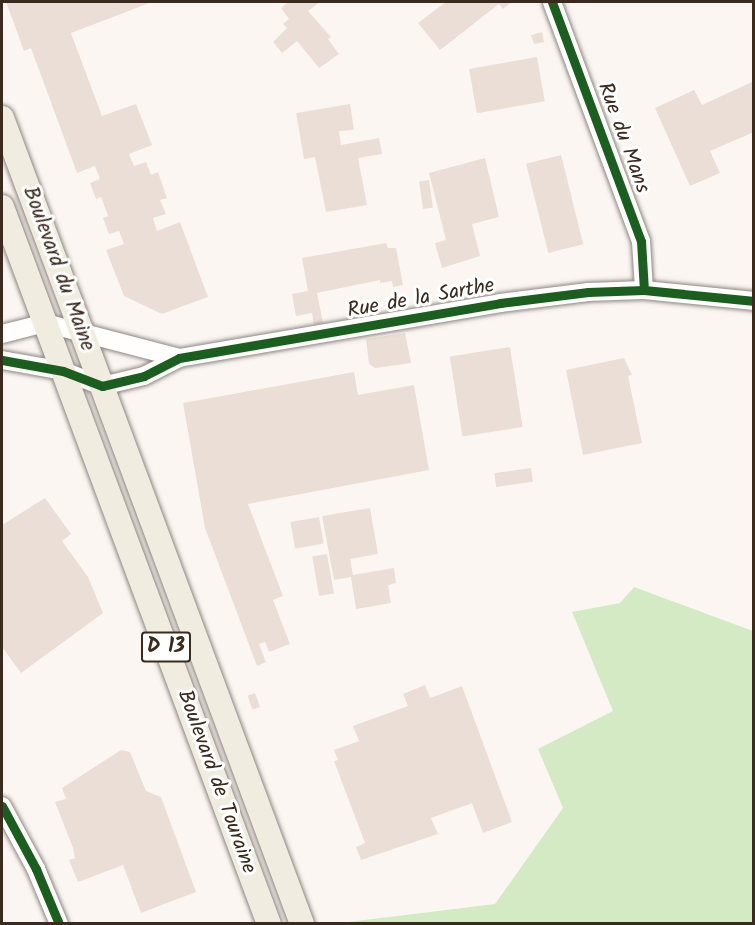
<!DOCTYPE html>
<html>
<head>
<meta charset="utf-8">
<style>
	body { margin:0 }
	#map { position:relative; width:755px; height:925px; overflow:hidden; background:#fcf6f2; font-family:Kalam,sans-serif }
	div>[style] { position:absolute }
	.green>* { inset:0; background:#d4eac4 }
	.building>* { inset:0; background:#ebded7; transform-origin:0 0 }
	.roads { filter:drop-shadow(0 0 2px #8d8782) drop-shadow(0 0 2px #8d8782) }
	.minor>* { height:18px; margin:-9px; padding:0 9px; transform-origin:9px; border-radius:9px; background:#fffefd }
	.major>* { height:24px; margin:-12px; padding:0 12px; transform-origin:12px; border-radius:12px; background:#f0ece0 }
	.cycleway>* { height:9px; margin:-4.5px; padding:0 4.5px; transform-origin:4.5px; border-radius:4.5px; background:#1b5e20 }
	span { translate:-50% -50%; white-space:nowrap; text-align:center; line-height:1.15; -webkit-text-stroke:6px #fff; paint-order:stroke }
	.shield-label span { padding:2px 4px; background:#fff; border:2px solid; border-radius:4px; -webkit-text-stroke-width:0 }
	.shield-label { font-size:20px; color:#3b2a1e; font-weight:700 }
	.street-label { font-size:21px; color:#3b2a1e }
	.frame { position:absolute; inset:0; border:3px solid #3b2a1e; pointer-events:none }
</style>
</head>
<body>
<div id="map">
	<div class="green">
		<i style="clip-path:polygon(634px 587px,753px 631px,753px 923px,340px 923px,495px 904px,563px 808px,538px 749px,613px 711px,572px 612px,620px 603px)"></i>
	</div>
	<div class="building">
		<i style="clip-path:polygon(6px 2px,152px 2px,71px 33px,102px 116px,136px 104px,152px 145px,129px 154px,134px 166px,146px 162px,151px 175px,158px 172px,167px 198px,160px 200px,166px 214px,153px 218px,157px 231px,180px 222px,208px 297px,162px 314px,124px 296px,106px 250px,124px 244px,119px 231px,109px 234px,103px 218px,108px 216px,101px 197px,96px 199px,90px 183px,100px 179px,95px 166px,77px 173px,31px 48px,24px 51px)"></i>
		<i style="clip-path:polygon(288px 2px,320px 2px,308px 11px,331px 37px,328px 39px,339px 54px,319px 68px,297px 41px,282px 53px,273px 42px,287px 28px,283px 24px,289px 19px,281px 8px)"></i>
		<i style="clip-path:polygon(446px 2px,512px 2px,503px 9px,499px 4px,440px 50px,418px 23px)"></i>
		<i style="clip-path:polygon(542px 32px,544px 42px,534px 44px,531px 35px)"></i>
		<i style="left:537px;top:57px;width:45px;height:69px;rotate:80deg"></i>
		<i style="clip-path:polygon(754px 81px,754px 132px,710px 151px,720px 173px,690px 186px,655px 108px,694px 90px,702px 105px)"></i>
		<i style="clip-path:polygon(350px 104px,354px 130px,339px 131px,341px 145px,379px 138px,382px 154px,358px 158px,367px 205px,326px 212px,315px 157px,304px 159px,296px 113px)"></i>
		<i style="left:561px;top:155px;width:92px;height:36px;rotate:76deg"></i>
		<i style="clip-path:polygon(485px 158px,499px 217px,472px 224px,480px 256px,442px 268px,435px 243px,446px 240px,429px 173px)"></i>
		<i style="left:429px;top:180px;width:28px;height:10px;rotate:82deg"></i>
		<i style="clip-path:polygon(386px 243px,388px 248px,396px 248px,403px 285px,393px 287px,392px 281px,380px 283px,380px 280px,317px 293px,323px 323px,314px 325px,312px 313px,296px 316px,292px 294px,308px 291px,302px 258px)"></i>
		<i style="left:378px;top:302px;width:11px;height:15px;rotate:80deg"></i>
		<i style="clip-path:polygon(405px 333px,411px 363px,375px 368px,369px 364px,366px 339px)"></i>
		<i style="left:510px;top:347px;width:81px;height:61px;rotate:81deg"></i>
		<i style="clip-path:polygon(624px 358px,632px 375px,628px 376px,642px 443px,583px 455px,566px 370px)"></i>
		<i style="clip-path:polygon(354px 372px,358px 395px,414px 385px,429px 470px,248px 504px,283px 596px,273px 600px,290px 644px,269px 652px,265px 642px,259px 644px,266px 662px,257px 666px,205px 528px,183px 403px)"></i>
		<i style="left:531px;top:468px;width:14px;height:37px;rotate:82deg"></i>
		<i style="clip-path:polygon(45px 498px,71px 534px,62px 541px,88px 577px,103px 613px,21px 673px,2px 647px,2px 525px)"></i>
		<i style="clip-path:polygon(370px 508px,378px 554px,350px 559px,353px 575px,394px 568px,396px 583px,388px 585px,391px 603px,356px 609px,351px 577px,334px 580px,322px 516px)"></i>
		<i style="left:319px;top:517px;width:27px;height:29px;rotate:80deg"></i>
		<i style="left:327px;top:554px;width:40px;height:15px;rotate:80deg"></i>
		<i style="clip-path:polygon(425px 685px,430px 698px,462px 686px,512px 822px,483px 833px,472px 803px,431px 818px,438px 834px,361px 860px,356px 847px,365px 843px,334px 761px,338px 760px,334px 750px,359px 741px,353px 726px,408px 706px,403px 694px)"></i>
		<i style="left:255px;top:693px;width:15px;height:8px;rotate:70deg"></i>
		<i style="clip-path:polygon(121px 750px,130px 752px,146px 791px,161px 797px,196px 892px,141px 913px,123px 865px,78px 882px,69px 860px,75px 858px,73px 848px,55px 802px,66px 799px,62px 788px)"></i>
	</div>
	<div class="roads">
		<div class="minor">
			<i style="left:552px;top:2px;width:255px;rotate:69.6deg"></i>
			<i style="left:641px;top:241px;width:49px;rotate:86.5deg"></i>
			<i style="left:2px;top:334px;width:44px;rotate:-14.3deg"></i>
			<i style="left:45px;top:323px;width:138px;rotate:14.6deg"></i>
			<i style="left:2px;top:360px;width:62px;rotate:10.2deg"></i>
			<i style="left:63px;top:371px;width:42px;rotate:21deg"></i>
			<i style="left:102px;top:386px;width:43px;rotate:-13.4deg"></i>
			<i style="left:144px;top:376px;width:39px;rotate:-27deg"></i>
			<i style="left:179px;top:358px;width:326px;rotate:-9.7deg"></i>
			<i style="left:500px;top:303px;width:89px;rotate:-7.1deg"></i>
			<i style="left:588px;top:292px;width:56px;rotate:-2deg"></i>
			<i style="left:644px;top:290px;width:111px;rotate:5.7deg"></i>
			<i style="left:2px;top:806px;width:72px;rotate:61.6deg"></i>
			<i style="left:36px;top:869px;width:60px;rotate:67.3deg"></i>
		</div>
		<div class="major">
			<i style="left:2px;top:118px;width:860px;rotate:69.58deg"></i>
			<i style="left:2px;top:207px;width:765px;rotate:69.58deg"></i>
		</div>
	</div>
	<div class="cycleway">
		<i style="left:552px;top:2px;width:255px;rotate:69.6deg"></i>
		<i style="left:641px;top:241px;width:49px;rotate:86.5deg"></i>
		<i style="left:2px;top:360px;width:62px;rotate:10.2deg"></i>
		<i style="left:63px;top:371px;width:42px;rotate:21deg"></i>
		<i style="left:102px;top:386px;width:43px;rotate:-13.4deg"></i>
		<i style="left:144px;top:376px;width:39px;rotate:-27deg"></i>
		<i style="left:179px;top:358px;width:326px;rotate:-9.7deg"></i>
		<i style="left:500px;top:303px;width:89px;rotate:-7.1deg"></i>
		<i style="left:588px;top:292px;width:56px;rotate:-2deg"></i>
		<i style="left:644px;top:290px;width:111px;rotate:5.7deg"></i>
		<i style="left:2px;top:806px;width:72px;rotate:61.6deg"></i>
		<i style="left:36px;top:869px;width:60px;rotate:67.3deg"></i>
	</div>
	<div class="shield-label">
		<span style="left:166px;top:647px">D 13</span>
	</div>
	<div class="street-label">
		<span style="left:623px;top:138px;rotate:70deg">Rue du Mans</span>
		<span style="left:58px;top:269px;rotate:70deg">Boulevard du Maine</span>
		<span style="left:421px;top:299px;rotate:-10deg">Rue de la Sarthe</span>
		<span style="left:216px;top:782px;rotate:70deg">Boulevard de Touraine</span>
	</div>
	<div class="frame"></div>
</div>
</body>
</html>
